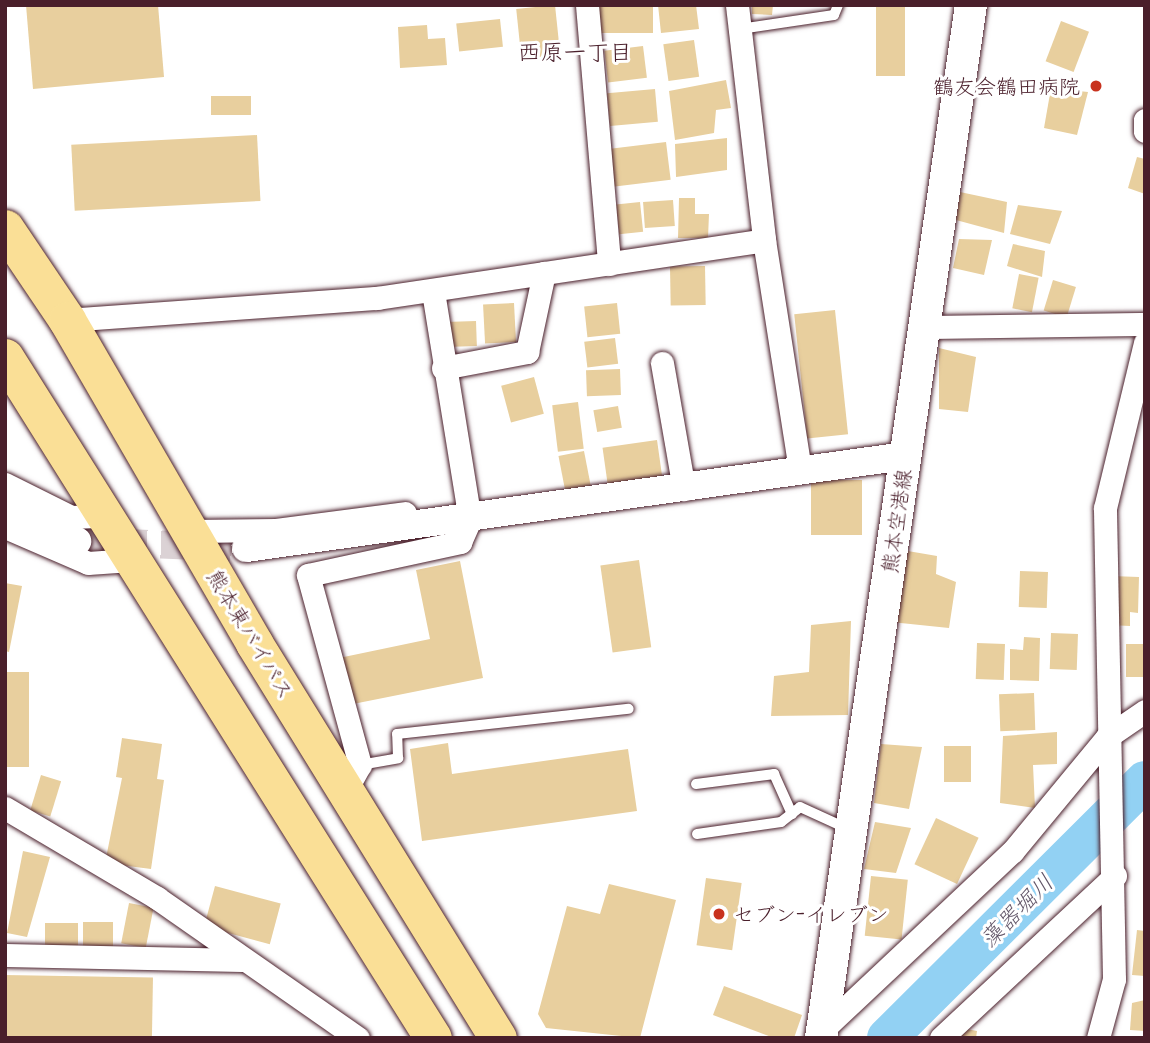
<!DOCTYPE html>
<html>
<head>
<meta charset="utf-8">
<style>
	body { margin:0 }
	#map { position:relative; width:1150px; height:1043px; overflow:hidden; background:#fff; font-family:Mali,"Klee One",sans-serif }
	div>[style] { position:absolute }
	.river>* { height:40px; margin:-20px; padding:0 20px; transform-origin:20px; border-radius:20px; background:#92d1f3 }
	.building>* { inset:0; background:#e8cf9e; transform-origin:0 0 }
	.tertiary-tunnel>* { height:28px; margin-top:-14px; transform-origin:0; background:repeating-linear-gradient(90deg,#dbd2d5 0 28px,transparent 0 42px) }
	.roads { filter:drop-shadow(0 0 2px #4a1f2b) drop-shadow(0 0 2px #4a1f2b) }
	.service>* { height:10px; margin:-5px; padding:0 5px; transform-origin:5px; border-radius:5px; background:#fff }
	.minor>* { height:23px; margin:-11.5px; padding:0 11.5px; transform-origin:11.5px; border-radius:11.5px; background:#fff }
	.tertiary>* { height:28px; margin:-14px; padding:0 14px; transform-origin:14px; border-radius:14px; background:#fff }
	.secondary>* { height:32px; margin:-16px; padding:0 16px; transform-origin:16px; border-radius:16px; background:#fff }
	.trunk>* { height:37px; margin:-18.5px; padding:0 18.5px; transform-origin:18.5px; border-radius:18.5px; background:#fadf96 }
	.dots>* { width:19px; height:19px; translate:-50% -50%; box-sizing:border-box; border:4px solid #fff; border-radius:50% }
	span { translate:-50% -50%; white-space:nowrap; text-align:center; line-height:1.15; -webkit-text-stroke:6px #fff; paint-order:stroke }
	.poi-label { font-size:21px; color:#4a1f2b }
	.right { translate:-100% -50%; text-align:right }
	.left { translate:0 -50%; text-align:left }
	.street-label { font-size:21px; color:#4a1f2b }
	.neighbourhood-label { font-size:23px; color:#4a1f2b }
	.water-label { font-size:23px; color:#605467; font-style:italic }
	.frame { position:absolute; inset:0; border:7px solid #4a1f2b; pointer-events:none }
</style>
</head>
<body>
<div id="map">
	<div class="river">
		<i style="left:887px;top:1038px;width:364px;rotate:-44.9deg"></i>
	</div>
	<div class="building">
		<i style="clip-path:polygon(26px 5px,158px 5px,164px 77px,33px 89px)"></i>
		<i style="left:555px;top:5px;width:50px;height:39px;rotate:84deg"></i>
		<i style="left:599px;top:5px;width:54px;height:28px"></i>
		<i style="clip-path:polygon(658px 5px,696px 5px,699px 29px,661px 33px)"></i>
		<i style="clip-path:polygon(752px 5px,773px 5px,772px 15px,752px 14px)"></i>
		<i style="left:876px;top:5px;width:29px;height:71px"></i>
		<i style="left:500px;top:19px;width:28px;height:44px;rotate:84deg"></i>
		<i style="left:1061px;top:21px;width:30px;height:43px;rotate:21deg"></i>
		<i style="clip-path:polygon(427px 25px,428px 39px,445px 38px,447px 65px,400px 68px,398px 27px)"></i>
		<i style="left:694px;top:40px;width:37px;height:31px;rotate:82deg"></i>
		<i style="left:643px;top:46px;width:32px;height:39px;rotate:83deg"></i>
		<i style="clip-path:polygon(726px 80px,731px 108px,716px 110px,714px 133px,675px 140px,669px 91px)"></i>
		<i style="clip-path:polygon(1051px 88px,1088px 92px,1077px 135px,1044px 128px)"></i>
		<i style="left:655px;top:89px;width:33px;height:48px;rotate:85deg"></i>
		<i style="left:211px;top:96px;width:40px;height:19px"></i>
		<i style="left:257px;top:135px;width:66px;height:186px;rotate:87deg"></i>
		<i style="clip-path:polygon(727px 138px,727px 170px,676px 177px,675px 144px)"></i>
		<i style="left:666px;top:142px;width:38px;height:58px;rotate:83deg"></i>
		<i style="clip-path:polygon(1137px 157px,1145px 159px,1145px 194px,1128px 188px)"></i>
		<i style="clip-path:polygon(960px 192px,1007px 202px,1004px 233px,956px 220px)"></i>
		<i style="clip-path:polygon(679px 198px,695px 198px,695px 214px,709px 214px,708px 238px,678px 238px)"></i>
		<i style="left:673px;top:200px;width:26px;height:30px;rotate:86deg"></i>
		<i style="left:640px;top:202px;width:30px;height:24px;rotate:84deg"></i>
		<i style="clip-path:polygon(1018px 205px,1062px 211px,1050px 244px,1010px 234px)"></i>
		<i style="clip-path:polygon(959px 239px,992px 240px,984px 275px,953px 268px)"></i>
		<i style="clip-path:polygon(1013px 244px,1045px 251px,1042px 277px,1007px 266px)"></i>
		<i style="left:705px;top:266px;width:39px;height:35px;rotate:89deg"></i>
		<i style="left:1019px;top:274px;width:20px;height:35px;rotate:11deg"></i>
		<i style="left:1053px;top:280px;width:24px;height:32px;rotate:17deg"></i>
		<i style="left:514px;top:303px;width:39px;height:31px;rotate:87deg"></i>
		<i style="left:617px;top:303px;width:31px;height:33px;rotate:84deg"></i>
		<i style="left:835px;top:310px;width:125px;height:41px;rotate:84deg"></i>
		<i style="left:476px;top:321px;width:25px;height:31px;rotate:88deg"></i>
		<i style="left:615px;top:338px;width:26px;height:31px;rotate:83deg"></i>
		<i style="clip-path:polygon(939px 348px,976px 357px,968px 412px,939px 409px)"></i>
		<i style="left:620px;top:369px;width:26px;height:34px;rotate:88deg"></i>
		<i style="left:534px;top:377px;width:38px;height:34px;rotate:75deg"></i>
		<i style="left:578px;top:402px;width:47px;height:26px;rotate:83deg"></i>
		<i style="left:618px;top:406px;width:22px;height:25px;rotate:80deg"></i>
		<i style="left:657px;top:440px;width:42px;height:55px;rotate:82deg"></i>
		<i style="left:584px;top:451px;width:44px;height:26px;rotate:79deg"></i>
		<i style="left:811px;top:480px;width:51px;height:55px"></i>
		<i style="clip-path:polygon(902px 550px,937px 556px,936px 574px,956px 582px,949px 628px,891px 622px)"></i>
		<i style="left:639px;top:560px;width:88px;height:39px;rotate:82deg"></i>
		<i style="clip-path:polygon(460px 561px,483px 678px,348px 705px,339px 658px,430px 639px,416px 570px)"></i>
		<i style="left:1020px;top:571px;width:28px;height:36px;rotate:2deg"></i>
		<i style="clip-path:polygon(1111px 576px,1139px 577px,1138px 613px,1130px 612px,1130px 626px,1109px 625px)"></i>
		<i style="clip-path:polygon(5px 583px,22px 586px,9px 652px,5px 651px)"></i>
		<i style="clip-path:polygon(851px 621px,848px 715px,771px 716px,774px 676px,809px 672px,811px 625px)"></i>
		<i style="left:1051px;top:633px;width:27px;height:36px;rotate:2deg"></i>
		<i style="clip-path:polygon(1024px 637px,1040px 638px,1039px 681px,1010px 680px,1010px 649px,1023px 650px)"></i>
		<i style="left:977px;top:643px;width:28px;height:36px;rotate:2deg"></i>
		<i style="left:1126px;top:644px;width:19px;height:33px"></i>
		<i style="left:5px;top:672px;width:24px;height:95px"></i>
		<i style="left:1034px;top:693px;width:37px;height:35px;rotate:88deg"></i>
		<i style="clip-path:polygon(1057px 732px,1057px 764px,1033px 765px,1035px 808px,1000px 803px,1003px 736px)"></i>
		<i style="clip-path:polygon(122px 738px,162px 744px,157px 779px,164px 780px,151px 869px,105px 863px,122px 778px,116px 777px)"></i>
		<i style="clip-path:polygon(448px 743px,452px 774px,628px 749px,637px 811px,422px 841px,410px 749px)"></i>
		<i style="clip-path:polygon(881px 744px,922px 747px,909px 809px,874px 803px)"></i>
		<i style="left:944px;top:746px;width:27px;height:36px"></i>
		<i style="left:41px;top:775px;width:21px;height:37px;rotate:17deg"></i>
		<i style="left:936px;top:818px;width:47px;height:51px;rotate:25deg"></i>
		<i style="clip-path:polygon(875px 822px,911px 828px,896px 873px,864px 869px)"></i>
		<i style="clip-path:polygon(23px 851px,50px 857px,27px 937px,7px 933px)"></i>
		<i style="left:871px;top:876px;width:37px;height:60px;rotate:6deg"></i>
		<i style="left:706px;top:878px;width:36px;height:68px;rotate:8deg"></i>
		<i style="clip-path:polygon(609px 884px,676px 900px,640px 1038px,546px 1028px,538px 1014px,567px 906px,600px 914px)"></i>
		<i style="left:215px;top:886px;width:68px;height:42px;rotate:15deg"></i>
		<i style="left:129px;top:903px;width:25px;height:41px;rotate:11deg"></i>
		<i style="left:83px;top:922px;width:30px;height:32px"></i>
		<i style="left:45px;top:923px;width:33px;height:30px"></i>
		<i style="clip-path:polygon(1137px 930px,1145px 931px,1145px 976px,1132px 975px)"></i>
		<i style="left:5px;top:975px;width:148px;height:63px;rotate:1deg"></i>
		<i style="clip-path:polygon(724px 986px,802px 1015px,794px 1038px,774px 1038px,713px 1015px)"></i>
		<i style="clip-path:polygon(1145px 1000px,1145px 1031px,1130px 1030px,1132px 1003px)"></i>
		<i style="clip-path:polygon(961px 1028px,977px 1031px,976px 1038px,959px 1038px)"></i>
	</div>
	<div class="tertiary-tunnel">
		<i style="left:77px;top:541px;width:169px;rotate:2.4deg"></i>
	</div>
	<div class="roads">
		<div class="service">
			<i style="left:740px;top:29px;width:95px;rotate:-8.5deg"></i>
			<i style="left:834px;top:15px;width:11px;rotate:-68deg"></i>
			<i style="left:360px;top:765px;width:39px;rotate:-10deg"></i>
			<i style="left:398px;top:758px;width:24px;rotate:-92deg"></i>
			<i style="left:397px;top:734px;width:233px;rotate:-6.2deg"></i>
			<i style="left:696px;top:784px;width:79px;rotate:-7.3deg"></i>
			<i style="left:774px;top:774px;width:44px;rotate:65.8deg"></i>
			<i style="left:697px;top:834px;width:85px;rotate:-8.1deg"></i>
			<i style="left:781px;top:822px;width:24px;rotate:-38deg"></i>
			<i style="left:800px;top:807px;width:53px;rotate:24.6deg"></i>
		</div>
		<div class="minor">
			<i style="left:587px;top:5px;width:260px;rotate:85.1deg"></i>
			<i style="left:737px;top:5px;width:237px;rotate:83.4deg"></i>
			<i style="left:764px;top:240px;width:234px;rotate:81.1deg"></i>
			<i style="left:1145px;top:120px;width:11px;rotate:90deg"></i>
			<i style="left:67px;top:320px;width:311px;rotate:-4.1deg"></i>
			<i style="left:377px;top:298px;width:391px;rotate:-8.5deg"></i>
			<i style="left:924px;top:327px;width:221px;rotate:-0.8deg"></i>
			<i style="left:662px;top:363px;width:128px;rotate:80.1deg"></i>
			<i style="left:443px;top:368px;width:86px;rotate:-10.8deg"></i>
			<i style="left:527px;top:352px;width:81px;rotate:-77.9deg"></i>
			<i style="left:5px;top:484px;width:74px;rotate:26.6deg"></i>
			<i style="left:71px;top:517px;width:33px;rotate:-2deg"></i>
			<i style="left:5px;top:527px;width:90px;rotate:23.4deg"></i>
			<i style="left:88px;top:563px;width:43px;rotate:-4deg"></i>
			<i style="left:190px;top:531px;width:86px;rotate:-0.7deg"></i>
			<i style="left:276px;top:530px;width:130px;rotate:-7.5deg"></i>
			<i style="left:347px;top:788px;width:26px;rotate:-61deg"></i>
			<i style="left:360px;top:765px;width:197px;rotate:-105.3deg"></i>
			<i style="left:308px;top:575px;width:156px;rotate:-12.2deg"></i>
			<i style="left:460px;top:542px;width:24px;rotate:-66deg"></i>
			<i style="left:470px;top:520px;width:232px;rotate:-99.2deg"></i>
			<i style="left:5px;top:808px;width:177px;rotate:30.6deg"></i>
			<i style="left:157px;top:898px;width:245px;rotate:34.9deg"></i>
			<i style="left:5px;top:955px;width:237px;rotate:1.2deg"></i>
			<i style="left:819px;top:1033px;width:265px;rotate:-43.2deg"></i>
			<i style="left:1012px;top:852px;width:149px;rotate:-50.4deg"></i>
			<i style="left:1107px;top:737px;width:46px;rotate:-34.4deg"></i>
			<i style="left:941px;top:1038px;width:238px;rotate:-43deg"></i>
			<i style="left:1098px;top:1038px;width:61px;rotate:-74.8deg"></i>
			<i style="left:1114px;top:979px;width:471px;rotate:-91.1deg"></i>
			<i style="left:1105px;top:508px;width:170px;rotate:-76.4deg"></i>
		</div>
		<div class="tertiary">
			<i style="left:5px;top:507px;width:80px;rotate:25.3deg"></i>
			<i style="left:246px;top:548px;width:665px;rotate:-7.95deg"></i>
		</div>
		<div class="secondary">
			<i style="left:821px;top:1038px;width:1044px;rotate:-81.74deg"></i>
		</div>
		<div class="trunk">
			<i style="left:5px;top:228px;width:111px;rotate:56deg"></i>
			<i style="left:67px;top:320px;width:373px;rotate:59.9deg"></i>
			<i style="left:254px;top:643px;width:464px;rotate:58.3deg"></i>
			<i style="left:5px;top:357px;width:804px;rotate:57.85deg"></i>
		</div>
	</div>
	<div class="dots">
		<i style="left:1096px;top:86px;background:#c8321e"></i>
		<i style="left:719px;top:914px;background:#c8321e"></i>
	</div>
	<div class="poi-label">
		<span class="right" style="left:1080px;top:86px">鶴友会鶴田病院</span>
		<span class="left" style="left:733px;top:914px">セブン-イレブン</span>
	</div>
	<div class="street-label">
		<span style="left:896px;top:521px;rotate:-82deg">熊本空港線</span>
		<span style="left:251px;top:634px;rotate:59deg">熊本東バイパス</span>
	</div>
	<div class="neighbourhood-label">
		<span style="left:575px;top:51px">西原一丁目</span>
	</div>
	<div class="water-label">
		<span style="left:1016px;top:910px;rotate:-45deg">藻器堀川</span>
	</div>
	<div class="frame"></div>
</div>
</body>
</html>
